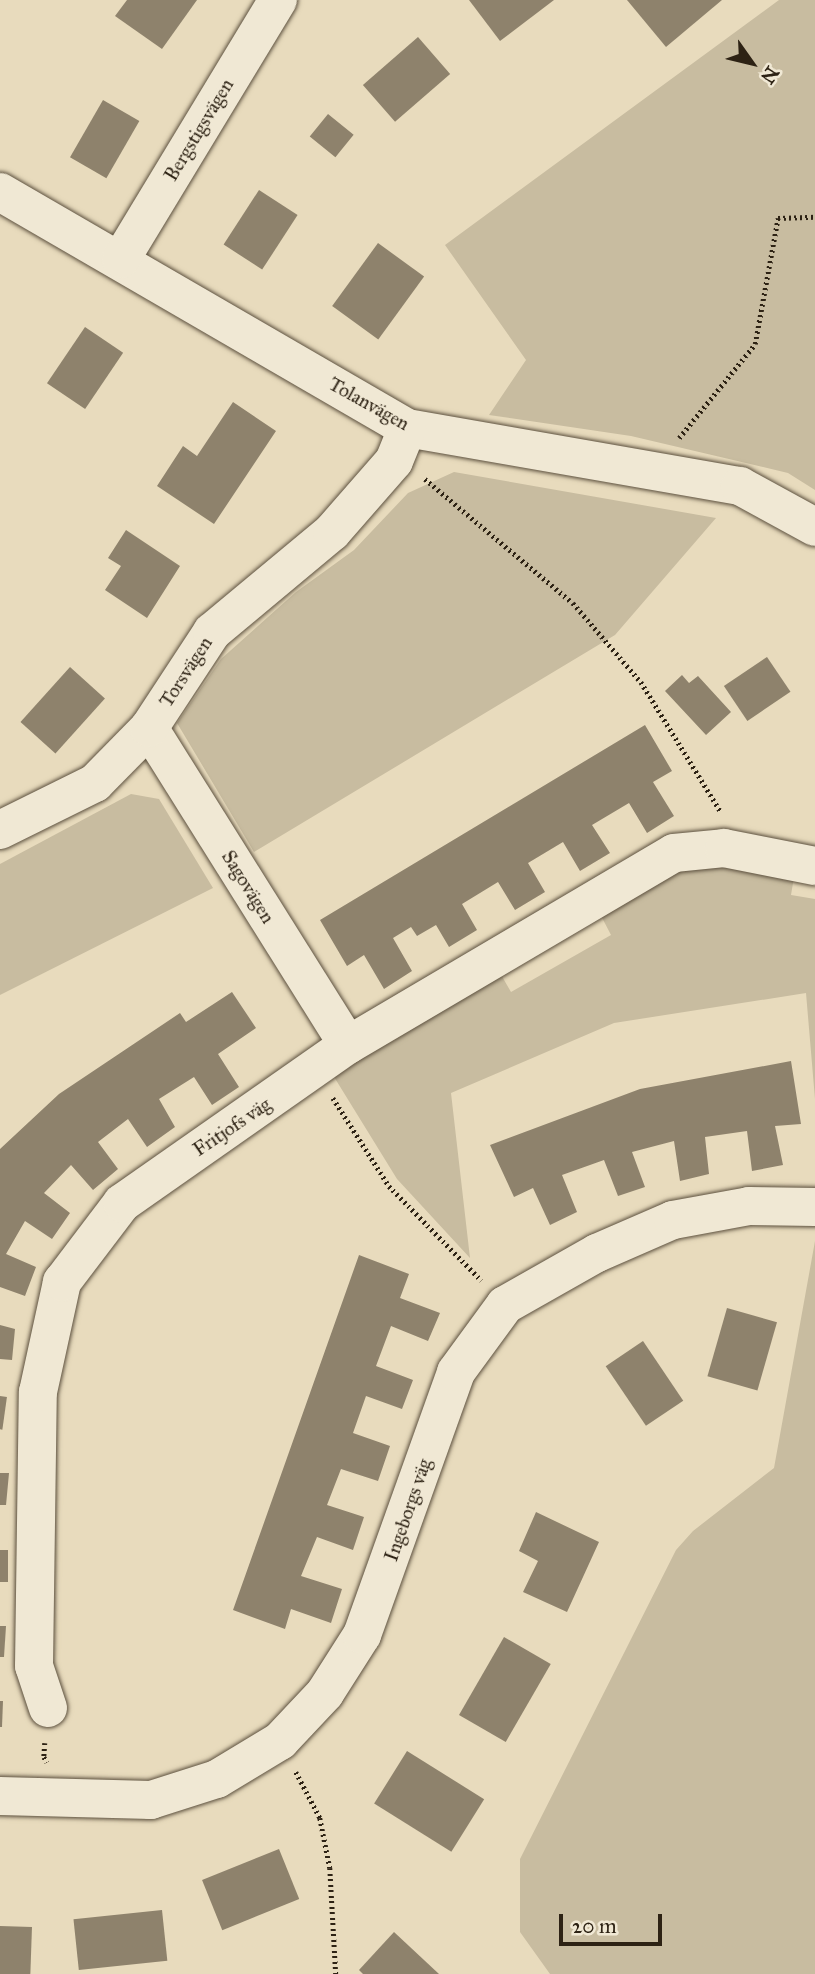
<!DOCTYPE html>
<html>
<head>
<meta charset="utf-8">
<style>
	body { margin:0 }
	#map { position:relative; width:815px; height:1974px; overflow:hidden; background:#e8dbbd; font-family:"IM FELL Great Primer",serif }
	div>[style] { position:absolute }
	.green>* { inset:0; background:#c8bca0 }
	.building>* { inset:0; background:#8e826c; transform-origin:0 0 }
	.path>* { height:4.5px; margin-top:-2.25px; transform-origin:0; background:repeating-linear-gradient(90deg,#2d2214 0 2px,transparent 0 5.5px) }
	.roads { filter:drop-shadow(0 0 2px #5c503e) drop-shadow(0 0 2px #5c503e) }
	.minor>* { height:38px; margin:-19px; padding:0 19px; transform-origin:19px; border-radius:19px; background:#f0e8d4 }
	span { translate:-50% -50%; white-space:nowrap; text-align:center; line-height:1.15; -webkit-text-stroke:5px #f0e8d4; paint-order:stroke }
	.street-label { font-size:19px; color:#2d2214 }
	.north { position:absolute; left:717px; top:28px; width:70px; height:70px; -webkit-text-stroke:5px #f0e8d4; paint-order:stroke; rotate:124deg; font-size:19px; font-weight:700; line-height:28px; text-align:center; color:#2d2214 }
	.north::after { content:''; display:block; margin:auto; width:24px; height:32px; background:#2d2214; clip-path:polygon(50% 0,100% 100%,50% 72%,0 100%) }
	.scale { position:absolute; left:559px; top:1914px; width:103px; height:32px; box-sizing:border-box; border:4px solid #2d2214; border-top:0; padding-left:9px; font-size:21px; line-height:24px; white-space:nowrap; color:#2d2214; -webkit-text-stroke:5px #f0e8d4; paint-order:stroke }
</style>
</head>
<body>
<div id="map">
	<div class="green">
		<i style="clip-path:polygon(779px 0,815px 0,815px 490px,788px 473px,631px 436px,489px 415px,526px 360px,445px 245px)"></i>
		<i style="clip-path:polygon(454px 472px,716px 518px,615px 635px,254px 852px,177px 723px,221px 659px,296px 592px,354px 550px,408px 493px)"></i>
		<i style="clip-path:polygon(131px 794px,159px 799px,213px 888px,0 995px,0 864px)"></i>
		<i style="clip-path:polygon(722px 858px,795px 871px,791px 895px,815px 899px,815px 1099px,806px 993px,614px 1023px,451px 1093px,470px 1258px,397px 1179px,331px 1072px,496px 966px,511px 992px,611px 935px,597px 908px,671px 865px)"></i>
		<i style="clip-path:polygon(815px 1241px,815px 1974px,550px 1974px,520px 1932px,520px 1859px,676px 1550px,693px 1531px,774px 1468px)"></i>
	</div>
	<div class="building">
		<i style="clip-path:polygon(127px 0,197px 0,162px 49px,115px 16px)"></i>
		<i style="clip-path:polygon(469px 0,554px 0,500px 41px)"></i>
		<i style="clip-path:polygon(627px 0,722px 0,666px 47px)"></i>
		<i style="left:418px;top:37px;width:49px;height:73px;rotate:49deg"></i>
		<i style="left:103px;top:100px;width:42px;height:66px;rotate:30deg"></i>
		<i style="left:328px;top:114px;width:33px;height:29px;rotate:39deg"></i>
		<i style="left:259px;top:190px;width:46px;height:65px;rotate:33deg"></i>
		<i style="left:378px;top:243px;width:57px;height:78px;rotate:36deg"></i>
		<i style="left:85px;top:327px;width:46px;height:68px;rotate:34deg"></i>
		<i style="clip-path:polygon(233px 402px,276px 431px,214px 524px,157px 486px,183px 446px,197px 456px)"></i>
		<i style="clip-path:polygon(126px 530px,180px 566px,147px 618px,105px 590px,121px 566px,108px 558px)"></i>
		<i style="left:767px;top:657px;width:42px;height:52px;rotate:56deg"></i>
		<i style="left:70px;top:667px;width:47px;height:74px;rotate:42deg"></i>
		<i style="clip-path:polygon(682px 675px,689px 683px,698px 676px,731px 712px,706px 735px,665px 691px)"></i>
		<i style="clip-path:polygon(645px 725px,672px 771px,653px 782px,674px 816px,647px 833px,629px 803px,592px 825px,610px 853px,580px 871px,563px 842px,528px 863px,545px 892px,515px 910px,498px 882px,462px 904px,477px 930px,449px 947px,436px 925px,417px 936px,411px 927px,393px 938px,412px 971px,384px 989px,364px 955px,347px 966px,320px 920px)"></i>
		<i style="clip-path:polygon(232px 992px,256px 1028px,218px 1054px,239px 1087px,212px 1105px,194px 1077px,159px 1099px,175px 1127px,147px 1147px,128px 1119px,98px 1142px,118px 1169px,93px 1190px,71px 1165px,44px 1193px,70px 1213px,52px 1239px,25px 1221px,6px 1254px,36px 1267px,25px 1296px,0 1287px,0 1149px,59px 1094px,180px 1013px,186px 1022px)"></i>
		<i style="clip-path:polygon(791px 1061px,801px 1124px,775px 1126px,783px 1165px,752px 1171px,747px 1131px,705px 1137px,709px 1174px,680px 1181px,674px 1141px,632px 1152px,645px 1187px,618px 1196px,604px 1160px,562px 1175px,577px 1212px,550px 1225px,533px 1188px,514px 1197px,490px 1145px,640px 1089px)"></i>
		<i style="clip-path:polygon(359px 1255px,409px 1274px,400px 1298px,440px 1313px,428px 1341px,391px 1326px,376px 1366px,413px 1380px,402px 1409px,366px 1396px,353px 1433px,390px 1446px,378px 1481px,341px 1469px,327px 1505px,364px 1517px,353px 1550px,317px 1537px,301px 1576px,342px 1589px,331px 1623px,291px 1609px,285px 1629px,233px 1610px)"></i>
		<i style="left:727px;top:1308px;width:52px;height:71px;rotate:16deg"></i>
		<i style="clip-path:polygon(0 1325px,15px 1329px,12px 1360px,0 1359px)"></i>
		<i style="left:643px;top:1341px;width:72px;height:45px;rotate:56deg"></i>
		<i style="left:0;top:1396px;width:7px;height:33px;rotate:8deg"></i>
		<i style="clip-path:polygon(0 1473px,9px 1473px,6px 1505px,0 1505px)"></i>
		<i style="clip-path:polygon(536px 1512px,599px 1542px,567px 1612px,523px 1592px,538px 1561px,519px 1551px)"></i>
		<i style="left:0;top:1550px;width:8px;height:32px"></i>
		<i style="clip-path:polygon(0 1626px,6px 1626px,4px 1657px,0 1657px)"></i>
		<i style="left:504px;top:1637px;width:54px;height:90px;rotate:30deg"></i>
		<i style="clip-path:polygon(0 1701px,3px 1701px,2px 1727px,0 1727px)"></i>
		<i style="left:407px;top:1751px;width:91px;height:62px;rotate:32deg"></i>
		<i style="left:279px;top:1849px;width:54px;height:83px;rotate:68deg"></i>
		<i style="left:162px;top:1910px;width:51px;height:89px;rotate:84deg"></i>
		<i style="left:0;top:1926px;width:32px;height:48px;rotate:2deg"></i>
		<i style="clip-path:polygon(394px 1932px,439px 1974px,363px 1974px,359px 1970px)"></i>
	</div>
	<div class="path">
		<i style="left:679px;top:438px;width:121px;rotate:-51deg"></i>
		<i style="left:755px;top:344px;width:128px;rotate:-79.7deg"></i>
		<i style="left:778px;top:218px;width:37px;rotate:-2deg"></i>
		<i style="left:425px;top:479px;width:193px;rotate:40deg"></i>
		<i style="left:573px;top:603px;width:104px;rotate:49.3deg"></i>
		<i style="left:641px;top:682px;width:153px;rotate:58.4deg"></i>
		<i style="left:333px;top:1098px;width:104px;rotate:57.5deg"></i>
		<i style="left:389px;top:1186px;width:132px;rotate:45.6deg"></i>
		<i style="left:45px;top:1743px;width:14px;rotate:94deg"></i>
		<i style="left:44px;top:1757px;width:6px;rotate:59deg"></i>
		<i style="left:296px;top:1772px;width:52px;rotate:62.4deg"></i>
		<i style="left:320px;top:1818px;width:51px;rotate:78.7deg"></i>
		<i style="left:330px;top:1868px;width:106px;rotate:86.8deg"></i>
	</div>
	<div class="roads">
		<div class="minor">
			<i style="left:0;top:192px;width:470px;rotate:30.1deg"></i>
			<i style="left:407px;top:428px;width:338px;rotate:9.9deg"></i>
			<i style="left:740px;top:486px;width:85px;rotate:28.7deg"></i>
			<i style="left:121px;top:259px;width:303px;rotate:-58.8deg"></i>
			<i style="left:149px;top:728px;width:374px;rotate:57.9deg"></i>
			<i style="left:0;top:830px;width:106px;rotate:-26.3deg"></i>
			<i style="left:95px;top:783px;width:77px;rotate:-45.5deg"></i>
			<i style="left:149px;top:728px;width:115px;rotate:-56.7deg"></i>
			<i style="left:212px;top:632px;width:156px;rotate:-39.8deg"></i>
			<i style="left:332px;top:532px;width:94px;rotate:-48.9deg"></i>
			<i style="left:394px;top:461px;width:35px;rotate:-68deg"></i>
			<i style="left:48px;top:1708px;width:44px;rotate:-108.4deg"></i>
			<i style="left:34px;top:1666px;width:274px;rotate:-89.2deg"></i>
			<i style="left:38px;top:1392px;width:113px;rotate:-77.7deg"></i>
			<i style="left:62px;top:1282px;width:99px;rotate:-52.8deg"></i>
			<i style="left:122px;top:1203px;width:276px;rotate:-35deg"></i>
			<i style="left:348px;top:1045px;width:378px;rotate:-30.5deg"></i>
			<i style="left:674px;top:853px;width:50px;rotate:-5.7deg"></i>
			<i style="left:724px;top:848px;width:93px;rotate:11.2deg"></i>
			<i style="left:0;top:1796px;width:151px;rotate:1.5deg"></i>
			<i style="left:151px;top:1800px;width:69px;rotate:-17.7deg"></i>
			<i style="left:217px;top:1779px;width:74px;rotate:-31.1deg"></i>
			<i style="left:280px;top:1741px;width:66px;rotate:-46.8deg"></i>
			<i style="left:325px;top:1693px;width:69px;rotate:-57.5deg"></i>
			<i style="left:362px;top:1635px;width:279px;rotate:-70.3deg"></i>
			<i style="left:456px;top:1372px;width:83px;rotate:-53.8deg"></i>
			<i style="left:505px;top:1305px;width:106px;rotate:-29.5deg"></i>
			<i style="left:597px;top:1253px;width:83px;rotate:-23.5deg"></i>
			<i style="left:673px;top:1220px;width:77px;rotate:-10.4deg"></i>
			<i style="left:749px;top:1206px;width:66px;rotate:0.9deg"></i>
		</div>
	</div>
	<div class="street-label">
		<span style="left:199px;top:130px;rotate:-59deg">Bergstigsvägen</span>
		<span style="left:369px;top:404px;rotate:29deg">Tolanvägen</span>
		<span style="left:186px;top:672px;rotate:-57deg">Torsvägen</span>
		<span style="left:248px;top:887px;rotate:58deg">Sagovägen</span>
		<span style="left:232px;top:1127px;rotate:-34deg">Fritjofs väg</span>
		<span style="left:408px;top:1510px;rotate:-71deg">Ingeborgs väg</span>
	</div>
	<div class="north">N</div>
	<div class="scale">20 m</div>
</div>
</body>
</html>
